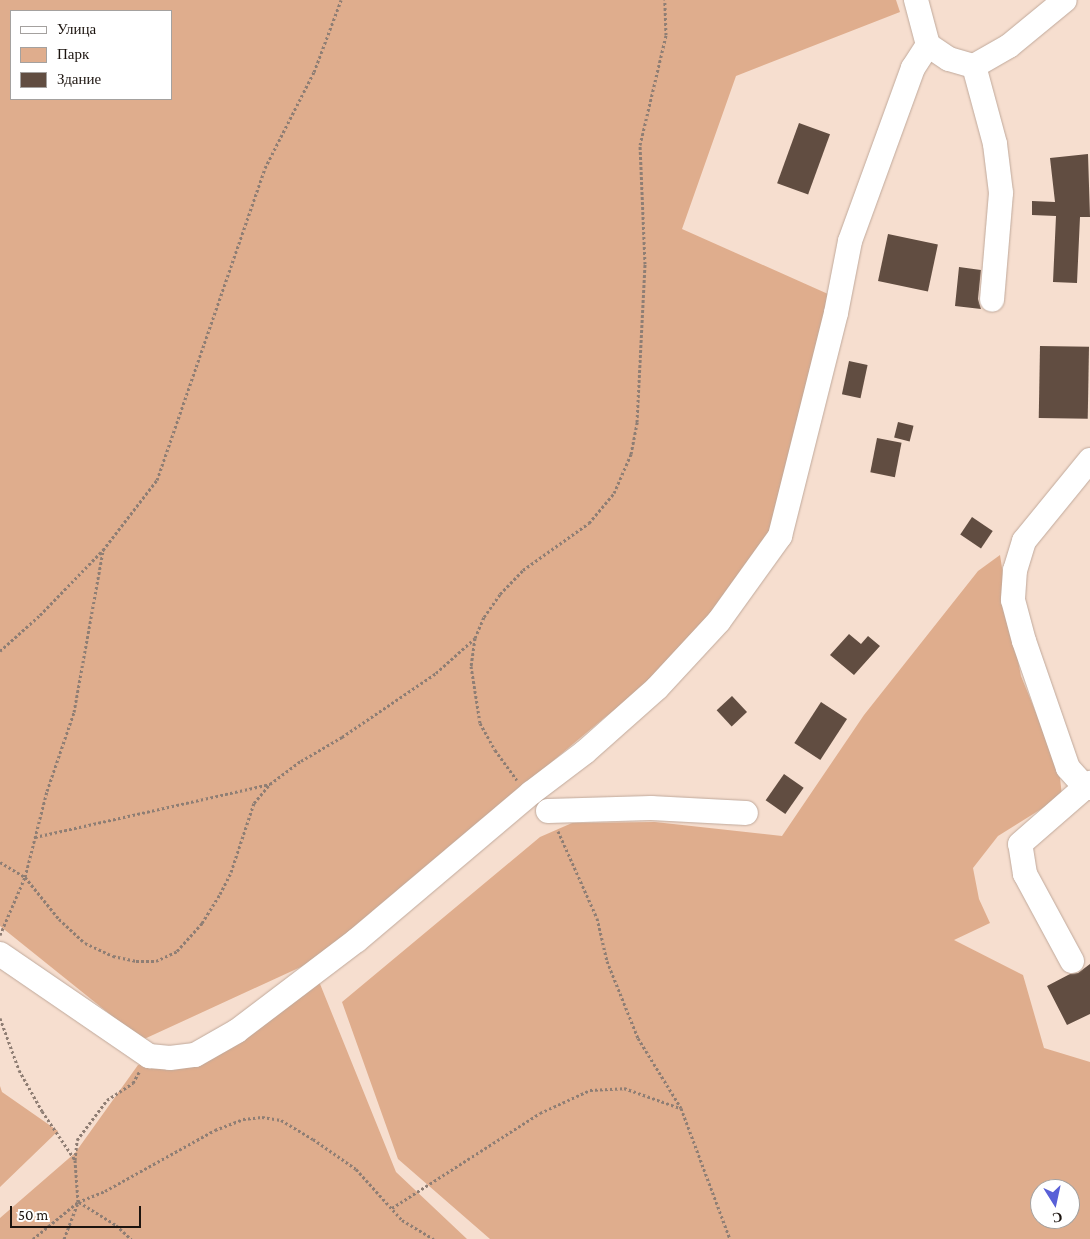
<!DOCTYPE html>
<html>
<head>
<meta charset="utf-8">
<style>
	body { margin:0 }
	#map { position:relative; width:1090px; height:1239px; overflow:hidden; background:#f6decf; font-family:"Crimson Pro",serif }
	div>[style] { position:absolute }
	.green>* { inset:0; background:#dfad8d }
	.building>* { inset:0; background:#614d41; transform-origin:0 0 }
	.path>* { height:3px; margin-top:-1.5px; transform-origin:0; background:repeating-linear-gradient(90deg,#8f7e74 0 2.5px,transparent 0 5px) }
	.roads { filter:drop-shadow(0 0 1px #c0a99b) drop-shadow(0 0 1px #c0a99b) }
	.minor>* { height:24px; margin:-12px; padding:0 12px; transform-origin:12px; border-radius:12px; background:#fff }
	span { translate:-50% -50%; white-space:nowrap; text-align:center; line-height:1.15; -webkit-text-stroke:5px #fff; paint-order:stroke }
	.legend { position:absolute; left:10px; top:10px; width:162px; height:90px; box-sizing:border-box; background:#fff; border:1px solid #a4a19f; margin:0; padding:6px 9px; list-style:none; font-size:15px; color:#1c140f }
	.legend li { display:flex; align-items:center; gap:10px; height:25px }
	.legend b { width:25px; border:1px solid #a4a19f }
	.north { position:absolute; left:1030px; top:1179px; width:50px; height:50px; box-sizing:border-box; background:#fff; border:1px solid #a4a19f; border-radius:50%; rotate:170deg; font-size:14px; font-weight:700; line-height:20px; text-align:center; color:#1c140f }
	.north::after { content:''; display:block; margin:auto; width:18px; height:22px; background:#5960d7; clip-path:polygon(50% 0,100% 100%,50% 72%,0 100%) }
	.scale { position:absolute; left:10px; top:1206px; width:131px; height:22px; box-sizing:border-box; border:2px solid #1c140f; border-top:0; padding-left:6px; font-size:15px; line-height:18px; white-space:nowrap; color:#1c140f; -webkit-text-stroke:4px #fff; paint-order:stroke }
</style>
</head>
<body>
<div id="map">
	<div class="green">
		<i style="clip-path:polygon(evenodd,0 0,896px 0,900px 12px,736px 76px,682px 229px,828px 294px,812px 392px,772px 527px,711px 614px,649px 684px,604px 718px,316px 960px,142px 1040px,0 926px,0 0,11px 11px,171px 11px,171px 99px,11px 99px,11px 11px)"></i>
		<i style="clip-path:polygon(evenodd,1000px 555px,1011px 625px,1021px 676px,1059px 769px,1062px 796px,998px 836px,973px 868px,979px 899px,990px 923px,954px 940px,1023px 975px,1044px 1048px,1090px 1062px,1090px 1239px,490px 1239px,398px 1159px,342px 1002px,540px 837px,572px 823px,655px 822px,782px 836px,864px 715px,978px 571px,1000px 555px,1040px 1189px,1070px 1189px,1070px 1219px,1040px 1219px,1040px 1189px)"></i>
		<i style="clip-path:polygon(318px 979px,396px 1172px,467px 1239px,0 1239px,0 1218px,75px 1153px,138px 1065px,204px 1051px)"></i>
		<i style="clip-path:polygon(0 1086px,2px 1092px,58px 1131px,0 1187px)"></i>
	</div>
	<div class="building">
		<i style="left:799px;top:123px;width:33px;height:64px;rotate:20deg"></i>
		<i style="clip-path:polygon(1088px 154px,1090px 217px,1080px 217px,1077px 283px,1053px 282px,1056px 216px,1032px 215px,1032px 201px,1055px 202px,1050px 158px)"></i>
		<i style="left:888px;top:234px;width:51px;height:48px;rotate:12deg"></i>
		<i style="clip-path:polygon(959px 267px,981px 270px,978px 299px,981px 309px,955px 306px)"></i>
		<i style="left:1040px;top:346px;width:49px;height:72px;rotate:1deg"></i>
		<i style="left:849px;top:361px;width:19px;height:34px;rotate:12deg"></i>
		<i style="left:898px;top:422px;width:16px;height:16px;rotate:14deg"></i>
		<i style="left:877px;top:438px;width:25px;height:35px;rotate:11deg"></i>
		<i style="left:972px;top:517px;width:25px;height:21px;rotate:34deg"></i>
		<i style="clip-path:polygon(849px 634px,861px 644px,868px 636px,880px 646px,854px 675px,830px 655px)"></i>
		<i style="left:732px;top:696px;width:22px;height:21px;rotate:47deg"></i>
		<i style="left:821px;top:702px;width:31px;height:49px;rotate:33deg"></i>
		<i style="left:784px;top:774px;width:24px;height:32px;rotate:35deg"></i>
		<i style="clip-path:polygon(1090px 964px,1090px 1014px,1067px 1025px,1047px 986px,1070px 974px,1078px 973px)"></i>
	</div>
	<div class="path">
		<i style="left:475px;top:638px;width:28px;rotate:98deg"></i>
		<i style="left:471px;top:666px;width:58px;rotate:81deg"></i>
		<i style="left:480px;top:723px;width:31px;rotate:61deg"></i>
		<i style="left:495px;top:750px;width:37px;rotate:54deg"></i>
		<i style="left:0;top:651px;width:54px;rotate:-42deg"></i>
		<i style="left:40px;top:615px;width:91px;rotate:-45.9deg"></i>
		<i style="left:103px;top:550px;width:88px;rotate:-52.4deg"></i>
		<i style="left:157px;top:480px;width:330px;rotate:-70.9deg"></i>
		<i style="left:265px;top:168px;width:108px;rotate:-63deg"></i>
		<i style="left:314px;top:72px;width:77px;rotate:-69.4deg"></i>
		<i style="left:558px;top:831px;width:95px;rotate:65.9deg"></i>
		<i style="left:597px;top:918px;width:44px;rotate:76.9deg"></i>
		<i style="left:607px;top:961px;width:83px;rotate:68.1deg"></i>
		<i style="left:638px;top:1038px;width:82px;rotate:58.4deg"></i>
		<i style="left:681px;top:1108px;width:140px;rotate:69.5deg"></i>
		<i style="left:35px;top:837px;width:241px;rotate:-12.7deg"></i>
		<i style="left:0;top:862px;width:29px;rotate:31deg"></i>
		<i style="left:25px;top:877px;width:54px;rotate:51deg"></i>
		<i style="left:59px;top:919px;width:35px;rotate:43deg"></i>
		<i style="left:85px;top:943px;width:31px;rotate:25deg"></i>
		<i style="left:113px;top:956px;width:24px;rotate:12deg"></i>
		<i style="left:136px;top:961px;width:20px"></i>
		<i style="left:156px;top:961px;width:23px;rotate:-25deg"></i>
		<i style="left:177px;top:951px;width:38px;rotate:-48deg"></i>
		<i style="left:202px;top:923px;width:34px;rotate:-58deg"></i>
		<i style="left:220px;top:894px;width:25px;rotate:-63deg"></i>
		<i style="left:231px;top:872px;width:73px;rotate:-71.6deg"></i>
		<i style="left:254px;top:803px;width:25px;rotate:-50deg"></i>
		<i style="left:270px;top:784px;width:39px;rotate:-37deg"></i>
		<i style="left:301px;top:761px;width:48px;rotate:-30.3deg"></i>
		<i style="left:342px;top:737px;width:114px;rotate:-34.2deg"></i>
		<i style="left:436px;top:673px;width:52px;rotate:-41.9deg"></i>
		<i style="left:475px;top:638px;width:23px;rotate:-67deg"></i>
		<i style="left:484px;top:617px;width:28px;rotate:-55deg"></i>
		<i style="left:500px;top:594px;width:33px;rotate:-46deg"></i>
		<i style="left:523px;top:570px;width:81px;rotate:-35.5deg"></i>
		<i style="left:589px;top:523px;width:39px;rotate:-50deg"></i>
		<i style="left:614px;top:493px;width:43px;rotate:-66.4deg"></i>
		<i style="left:631px;top:454px;width:33px;rotate:-79deg"></i>
		<i style="left:637px;top:422px;width:158px;rotate:-87.1deg"></i>
		<i style="left:645px;top:264px;width:119px;rotate:-92.4deg"></i>
		<i style="left:640px;top:145px;width:113px;rotate:-76.7deg"></i>
		<i style="left:666px;top:35px;width:35px;rotate:-92deg"></i>
		<i style="left:0;top:935px;width:63px;rotate:-66.7deg"></i>
		<i style="left:25px;top:877px;width:89px;rotate:-75.7deg"></i>
		<i style="left:47px;top:791px;width:83px;rotate:-71.1deg"></i>
		<i style="left:74px;top:712px;width:164px;rotate:-79.8deg"></i>
		<i style="left:0;top:1018px;width:55px;rotate:69.9deg"></i>
		<i style="left:19px;top:1070px;width:47px;rotate:60.7deg"></i>
		<i style="left:42px;top:1111px;width:59px;rotate:56deg"></i>
		<i style="left:79px;top:1202px;width:44px;rotate:31.9deg"></i>
		<i style="left:116px;top:1225px;width:21px;rotate:43deg"></i>
		<i style="left:392px;top:1208px;width:176px;rotate:-32.7deg"></i>
		<i style="left:540px;top:1113px;width:55px;rotate:-24.7deg"></i>
		<i style="left:590px;top:1090px;width:34px;rotate:-3deg"></i>
		<i style="left:624px;top:1088px;width:59px;rotate:19.7deg"></i>
		<i style="left:33px;top:1239px;width:58px;rotate:-39.4deg"></i>
		<i style="left:78px;top:1202px;width:42px;rotate:-94.1deg"></i>
		<i style="left:75px;top:1160px;width:20px;rotate:-84deg"></i>
		<i style="left:77px;top:1140px;width:50px;rotate:-53.1deg"></i>
		<i style="left:107px;top:1100px;width:31px;rotate:-33deg"></i>
		<i style="left:133px;top:1083px;width:13px;rotate:-61deg"></i>
		<i style="left:64px;top:1239px;width:40px;rotate:-69deg"></i>
		<i style="left:78px;top:1202px;width:29px;rotate:-22deg"></i>
		<i style="left:105px;top:1191px;width:126px;rotate:-29deg"></i>
		<i style="left:215px;top:1130px;width:30px;rotate:-21deg"></i>
		<i style="left:243px;top:1119px;width:19px;rotate:-6deg"></i>
		<i style="left:262px;top:1117px;width:19px;rotate:9deg"></i>
		<i style="left:281px;top:1120px;width:37px;rotate:31deg"></i>
		<i style="left:313px;top:1139px;width:52px;rotate:34.9deg"></i>
		<i style="left:356px;top:1169px;width:69px;rotate:48deg"></i>
		<i style="left:402px;top:1220px;width:37px;rotate:31deg"></i>
	</div>
	<div class="roads">
		<div class="minor">
			<i style="left:916px;top:0;width:47px;rotate:75.1deg"></i>
			<i style="left:928px;top:45px;width:25px;rotate:34deg"></i>
			<i style="left:949px;top:59px;width:26px;rotate:16deg"></i>
			<i style="left:974px;top:66px;width:40px;rotate:-29.7deg"></i>
			<i style="left:1009px;top:46px;width:72px;rotate:-39.4deg"></i>
			<i style="left:974px;top:66px;width:81px;rotate:74.9deg"></i>
			<i style="left:995px;top:144px;width:49px;rotate:83deg"></i>
			<i style="left:1001px;top:193px;width:107px;rotate:94.8deg"></i>
			<i style="left:1090px;top:460px;width:104px;rotate:129.2deg"></i>
			<i style="left:1024px;top:541px;width:30px;rotate:107deg"></i>
			<i style="left:1015px;top:570px;width:30px;rotate:94deg"></i>
			<i style="left:1013px;top:600px;width:42px;rotate:75deg"></i>
			<i style="left:1024px;top:641px;width:134px;rotate:70.9deg"></i>
			<i style="left:1068px;top:768px;width:27px;rotate:48deg"></i>
			<i style="left:1086px;top:788px;width:4px"></i>
			<i style="left:548px;top:811px;width:103px;rotate:-1.7deg"></i>
			<i style="left:651px;top:808px;width:95px;rotate:3deg"></i>
			<i style="left:0;top:954px;width:181px;rotate:34.4deg"></i>
			<i style="left:149px;top:1056px;width:21px;rotate:5deg"></i>
			<i style="left:170px;top:1058px;width:25px;rotate:-7deg"></i>
			<i style="left:195px;top:1055px;width:48px;rotate:-29.7deg"></i>
			<i style="left:237px;top:1031px;width:151px;rotate:-37.2deg"></i>
			<i style="left:357px;top:940px;width:228px;rotate:-40.2deg"></i>
			<i style="left:531px;top:793px;width:68px;rotate:-37.2deg"></i>
			<i style="left:585px;top:752px;width:96px;rotate:-41.6deg"></i>
			<i style="left:657px;top:688px;width:91px;rotate:-47.2deg"></i>
			<i style="left:719px;top:621px;width:105px;rotate:-54.3deg"></i>
			<i style="left:780px;top:536px;width:230px;rotate:-75.9deg"></i>
			<i style="left:836px;top:313px;width:73px;rotate:-79deg"></i>
			<i style="left:850px;top:241px;width:184px;rotate:-70deg"></i>
			<i style="left:913px;top:68px;width:27px;rotate:-57deg"></i>
			<i style="left:1072px;top:961px;width:99px;rotate:-118.4deg"></i>
			<i style="left:1025px;top:874px;width:30px;rotate:-99deg"></i>
			<i style="left:1020px;top:844px;width:93px;rotate:-41.1deg"></i>
		</div>
	</div>
	<ul class="legend">
	<li><b style="height:6px;background:#fff"></b>Улица</li>
	<li><b style="height:14px;background:#dfad8d"></b>Парк</li>
	<li><b style="height:14px;background:#614d41"></b>Здание</li>
	</ul>
	<div class="north">С</div>
	<div class="scale">50 m</div>
</div>
</body>
</html>
